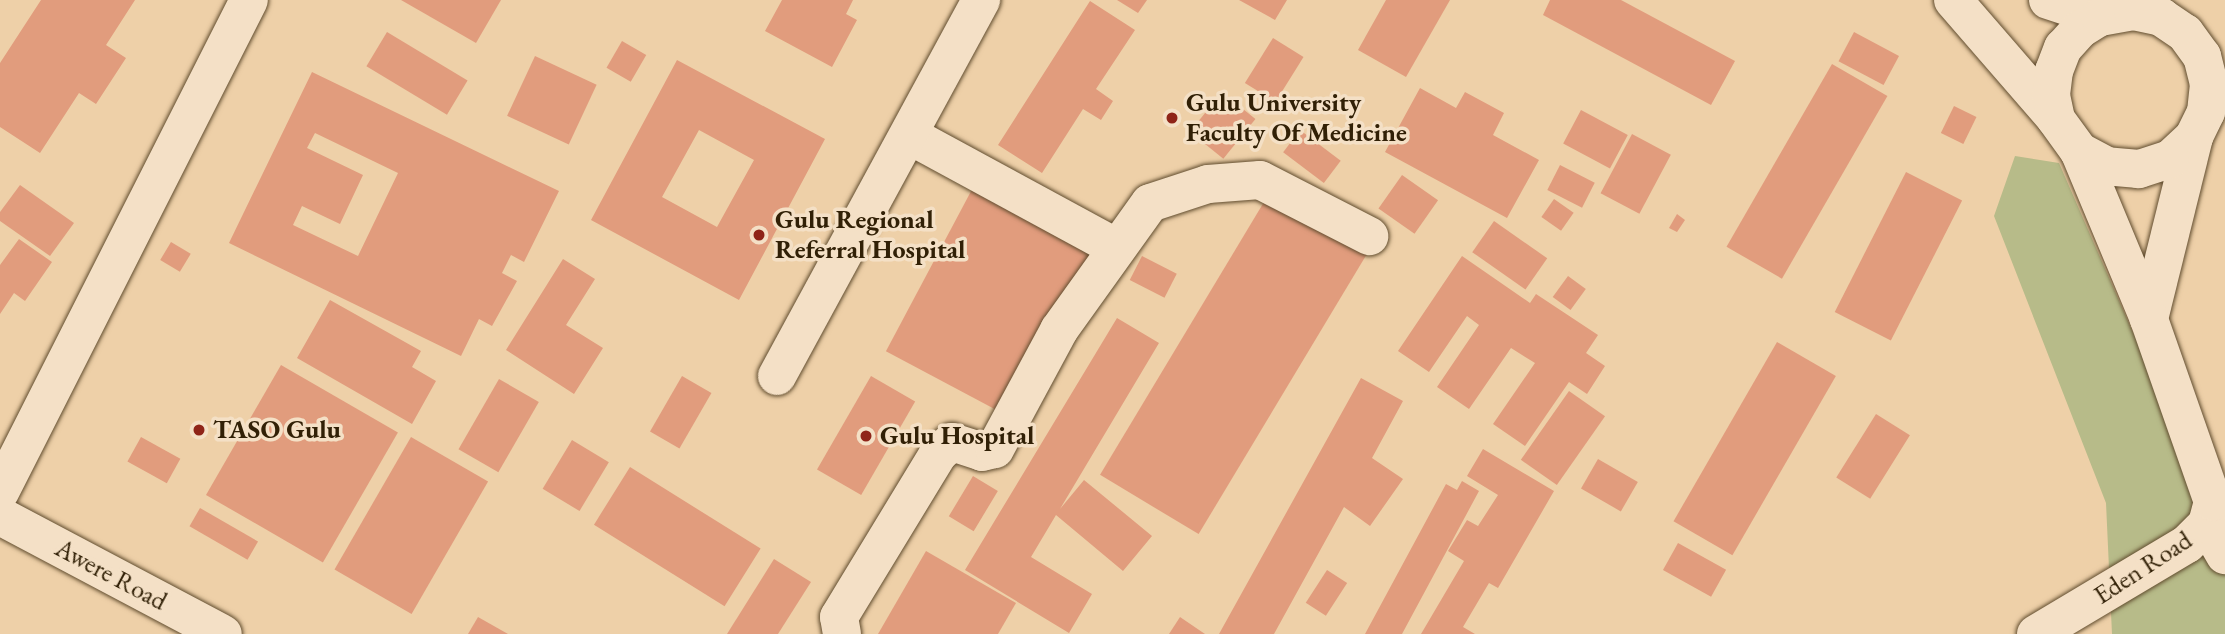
<!DOCTYPE html>
<html>
<head>
<meta charset="utf-8">
<style>
	body { margin:0 }
	#map { position:relative; width:2225px; height:634px; overflow:hidden; background:#eed0a8; font-family:"EB Garamond",serif }
	div>[style] { position:absolute }
	.green>* { inset:0; background:#b7bb89 }
	.building>* { inset:0; background:#e19c7d; transform-origin:0 0 }
	.roads { filter:drop-shadow(0 0 2px #604c2e) drop-shadow(0 0 2px #604c2e) }
	.minor>* { height:38px; margin:-19px; padding:0 19px; transform-origin:19px; border-radius:19px; background:#f4e0c6 }
	.dots>* { width:19px; height:19px; translate:-50% -50%; box-sizing:border-box; border:4px solid #f4e0c6; border-radius:50% }
	span { translate:-50% -50%; white-space:nowrap; text-align:center; line-height:1.15; -webkit-text-stroke:7px #f4e0c6; paint-order:stroke }
	.poi-label { font-size:26px; color:#312006; font-weight:700 }
	.left { translate:0 -50%; text-align:left }
	.street-label { font-size:26px; color:#312006 }
</style>
</head>
<body>
<div id="map">
	<div class="green">
		<i style="clip-path:polygon(2015px 156px,2059px 163px,2189px 461px,2225px 493px,2225px 634px,2112px 634px,2106px 503px,1994px 216px)"></i>
	</div>
	<div class="building">
		<i style="clip-path:polygon(41px 0,135px 0,106px 45px,126px 58px,96px 104px,79px 93px,40px 153px,0 127px,0 63px)"></i>
		<i style="clip-path:polygon(401px 0,501px 0,476px 43px)"></i>
		<i style="clip-path:polygon(782px 0,853px 0,846px 14px,857px 20px,832px 67px,765px 31px)"></i>
		<i style="clip-path:polygon(1117px 0,1147px 0,1138px 13px)"></i>
		<i style="clip-path:polygon(1239px 0,1287px 0,1275px 20px)"></i>
		<i style="clip-path:polygon(1386px 0,1450px 0,1406px 77px,1358px 50px)"></i>
		<i style="clip-path:polygon(1550px 0,1621px 0,1735px 61px,1711px 105px,1543px 15px)"></i>
		<i style="clip-path:polygon(1090px 1px,1135px 30px,1096px 89px,1113px 101px,1101px 120px,1083px 109px,1042px 173px,998px 145px)"></i>
		<i style="left:387px;top:32px;width:94px;height:40px;rotate:31deg"></i>
		<i style="left:1854px;top:32px;width:51px;height:33px;rotate:28deg"></i>
		<i style="left:1273px;top:38px;width:36px;height:53px;rotate:32deg"></i>
		<i style="left:622px;top:41px;width:28px;height:31px;rotate:30deg"></i>
		<i style="left:535px;top:56px;width:68px;height:66px;rotate:25deg"></i>
		<i style="clip-path:polygon(evenodd,677px 60px,825px 139px,739px 300px,591px 220px,677px 60px,699px 130px,754px 160px,717px 227px,662px 197px,699px 130px)"></i>
		<i style="left:1832px;top:64px;width:64px;height:211px;rotate:30deg"></i>
		<i style="clip-path:polygon(evenodd,312px 72px,559px 191px,524px 262px,511px 255px,502px 273px,517px 281px,492px 326px,479px 319px,461px 356px,229px 243px,312px 72px,315px 133px,398px 173px,358px 256px,293px 225px,302px 206px,340px 224px,363px 175px,307px 148px,315px 133px)"></i>
		<i style="clip-path:polygon(1420px 88px,1456px 108px,1465px 92px,1504px 113px,1493px 135px,1539px 160px,1507px 218px,1385px 152px)"></i>
		<i style="left:1222px;top:92px;width:43px;height:51px;rotate:39deg"></i>
		<i style="left:1954px;top:106px;width:25px;height:30px;rotate:26deg"></i>
		<i style="left:1581px;top:110px;width:53px;height:38px;rotate:28deg"></i>
		<i style="left:1300px;top:130px;width:51px;height:28px;rotate:37deg"></i>
		<i style="left:1632px;top:134px;width:44px;height:67px;rotate:28deg"></i>
		<i style="left:1560px;top:165px;width:39px;height:28px;rotate:27deg"></i>
		<i style="left:1906px;top:172px;width:63px;height:157px;rotate:27deg"></i>
		<i style="left:1402px;top:175px;width:44px;height:41px;rotate:35deg"></i>
		<i style="left:977px;top:180px;width:139px;height:194px;rotate:28deg"></i>
		<i style="clip-path:polygon(20px 185px,74px 223px,50px 256px,0 221px,0 212px)"></i>
		<i style="left:1270px;top:192px;width:115px;height:330px;rotate:31deg"></i>
		<i style="left:1554px;top:199px;width:24px;height:22px;rotate:35deg"></i>
		<i style="clip-path:polygon(1677px 214px,1685px 220px,1677px 232px,1669px 228px)"></i>
		<i style="left:1494px;top:221px;width:65px;height:38px;rotate:35deg"></i>
		<i style="clip-path:polygon(19px 239px,52px 262px,25px 301px,14px 293px,0 314px,0 265px)"></i>
		<i style="left:171px;top:242px;width:23px;height:21px;rotate:31deg"></i>
		<i style="left:1142px;top:256px;width:39px;height:27px;rotate:27deg"></i>
		<i style="clip-path:polygon(1462px 256px,1530px 303px,1536px 294px,1598px 335px,1586px 353px,1605px 366px,1587px 394px,1569px 382px,1525px 446px,1493px 424px,1535px 363px,1511px 348px,1469px 409px,1437px 387px,1479px 325px,1467px 316px,1429px 372px,1398px 351px)"></i>
		<i style="clip-path:polygon(563px 259px,595px 279px,566px 325px,603px 348px,574px 394px,506px 350px)"></i>
		<i style="left:1568px;top:276px;width:22px;height:26px;rotate:36deg"></i>
		<i style="clip-path:polygon(330px 300px,421px 351px,412px 367px,436px 381px,412px 424px,297px 358px)"></i>
		<i style="clip-path:polygon(1117px 318px,1159px 343px,1060px 509px,1084px 480px,1152px 536px,1123px 571px,1056px 515px,1031px 557px,1092px 594px,1069px 633px,965px 570px)"></i>
		<i style="left:1777px;top:342px;width:68px;height:207px;rotate:30deg"></i>
		<i style="left:281px;top:365px;width:135px;height:150px;rotate:30deg"></i>
		<i style="left:682px;top:376px;width:34px;height:64px;rotate:30deg"></i>
		<i style="left:871px;top:376px;width:51px;height:108px;rotate:30deg"></i>
		<i style="clip-path:polygon(1361px 378px,1403px 401px,1372px 458px,1403px 479px,1370px 526px,1344px 507px,1274px 634px,1219px 634px)"></i>
		<i style="left:499px;top:379px;width:46px;height:81px;rotate:30deg"></i>
		<i style="left:1569px;top:391px;width:44px;height:84px;rotate:35deg"></i>
		<i style="left:1876px;top:414px;width:40px;height:75px;rotate:32deg"></i>
		<i style="left:141px;top:437px;width:45px;height:28px;rotate:29deg"></i>
		<i style="left:411px;top:437px;width:89px;height:153px;rotate:30deg"></i>
		<i style="left:572px;top:440px;width:43px;height:57px;rotate:31deg"></i>
		<i style="clip-path:polygon(1483px 449px,1554px 491px,1498px 588px,1489px 583px,1463px 627px,1475px 634px,1421px 634px,1464px 561px,1448px 551px,1467px 520px,1478px 526px,1498px 495px,1467px 476px)"></i>
		<i style="left:1598px;top:459px;width:46px;height:34px;rotate:30deg"></i>
		<i style="left:630px;top:467px;width:154px;height:68px;rotate:32deg"></i>
		<i style="left:973px;top:476px;width:29px;height:47px;rotate:31deg"></i>
		<i style="clip-path:polygon(1462px 481px,1479px 491px,1402px 634px,1365px 634px,1446px 484px,1457px 490px)"></i>
		<i style="left:200px;top:508px;width:67px;height:21px;rotate:30deg"></i>
		<i style="left:1678px;top:543px;width:55px;height:31px;rotate:29deg"></i>
		<i style="clip-path:polygon(926px 551px,1016px 603px,998px 634px,878px 634px)"></i>
		<i style="clip-path:polygon(774px 559px,811px 582px,778px 634px,727px 634px)"></i>
		<i style="left:1327px;top:570px;width:24px;height:39px;rotate:33deg"></i>
		<i style="clip-path:polygon(478px 617px,508px 634px,468px 634px)"></i>
		<i style="clip-path:polygon(1180px 617px,1205px 634px,1169px 634px)"></i>
	</div>
	<div class="roads">
		<div class="minor">
			<i style="left:1953px;top:0;width:157px;rotate:49.1deg"></i>
			<i style="left:2048px;top:0;width:55px;rotate:18.1deg"></i>
			<i style="left:909px;top:135px;width:234px;rotate:28.5deg"></i>
			<i style="left:2149px;top:319px;width:187px;rotate:-76.1deg"></i>
			<i style="left:777px;top:376px;width:428px;rotate:-61.5deg"></i>
			<i style="left:0;top:492px;width:551px;rotate:-63.16deg"></i>
			<i style="left:0;top:516px;width:252px;rotate:27.9deg"></i>
			<i style="left:2207px;top:524px;width:36px;rotate:60deg"></i>
			<i style="left:842px;top:634px;width:17px;rotate:-100deg"></i>
			<i style="left:839px;top:617px;width:191px;rotate:-58.7deg"></i>
			<i style="left:938px;top:454px;width:18px;rotate:-41deg"></i>
			<i style="left:952px;top:442px;width:32px;rotate:18deg"></i>
			<i style="left:982px;top:452px;width:13px;rotate:-13deg"></i>
			<i style="left:995px;top:449px;width:135px;rotate:-61.7deg"></i>
			<i style="left:1059px;top:330px;width:156px;rotate:-54.4deg"></i>
			<i style="left:1150px;top:203px;width:61px;rotate:-18.1deg"></i>
			<i style="left:1208px;top:184px;width:52px;rotate:-4.4deg"></i>
			<i style="left:1260px;top:180px;width:123px;rotate:27.2deg"></i>
			<i style="left:2036px;top:634px;width:176px;rotate:-30.8deg"></i>
			<i style="left:2187px;top:544px;width:28px;rotate:-45deg"></i>
			<i style="left:2207px;top:524px;width:23px;rotate:-75deg"></i>
			<i style="left:2213px;top:502px;width:194px;rotate:-109.3deg"></i>
			<i style="left:2149px;top:319px;width:182px;rotate:-112.6deg"></i>
			<i style="left:2079px;top:151px;width:39px;rotate:-126deg"></i>
			<i style="left:2056px;top:119px;width:25px;rotate:-102deg"></i>
			<i style="left:2051px;top:95px;width:24px;rotate:-83deg"></i>
			<i style="left:2054px;top:71px;width:25px;rotate:-69deg"></i>
			<i style="left:2063px;top:48px;width:24px;rotate:-48deg"></i>
			<i style="left:2079px;top:30px;width:25px;rotate:-32deg"></i>
			<i style="left:2100px;top:17px;width:34px;rotate:-10deg"></i>
			<i style="left:2133px;top:11px;width:29px;rotate:12deg"></i>
			<i style="left:2161px;top:17px;width:29px;rotate:34deg"></i>
			<i style="left:2185px;top:33px;width:29px;rotate:54deg"></i>
			<i style="left:2202px;top:56px;width:29px;rotate:76deg"></i>
			<i style="left:2209px;top:84px;width:28px;rotate:96deg"></i>
			<i style="left:2206px;top:112px;width:28px;rotate:116deg"></i>
			<i style="left:2194px;top:137px;width:33px;rotate:137deg"></i>
			<i style="left:2170px;top:159px;width:33px;rotate:162deg"></i>
			<i style="left:2139px;top:169px;width:32px;rotate:-175deg"></i>
			<i style="left:2107px;top:166px;width:32px;rotate:-152deg"></i>
		</div>
	</div>
	<div class="dots">
		<i style="left:1172px;top:118px;background:#8f2418"></i>
		<i style="left:759px;top:235px;background:#8f2418"></i>
		<i style="left:199px;top:430px;background:#8f2418"></i>
		<i style="left:866px;top:436px;background:#8f2418"></i>
	</div>
	<div class="poi-label">
		<span class="left" style="left:1186px;top:118px">Gulu University<br>Faculty Of Medicine</span>
		<span class="left" style="left:775px;top:235px">Gulu Regional<br>Referral Hospital</span>
		<span class="left" style="left:213px;top:430px">TASO Gulu</span>
		<span class="left" style="left:880px;top:436px">Gulu Hospital</span>
	</div>
	<div class="street-label">
		<span style="left:2143px;top:568px;rotate:-33deg">Eden Road</span>
		<span style="left:111px;top:575px;rotate:28deg">Awere Road</span>
	</div>
</div>
</body>
</html>
